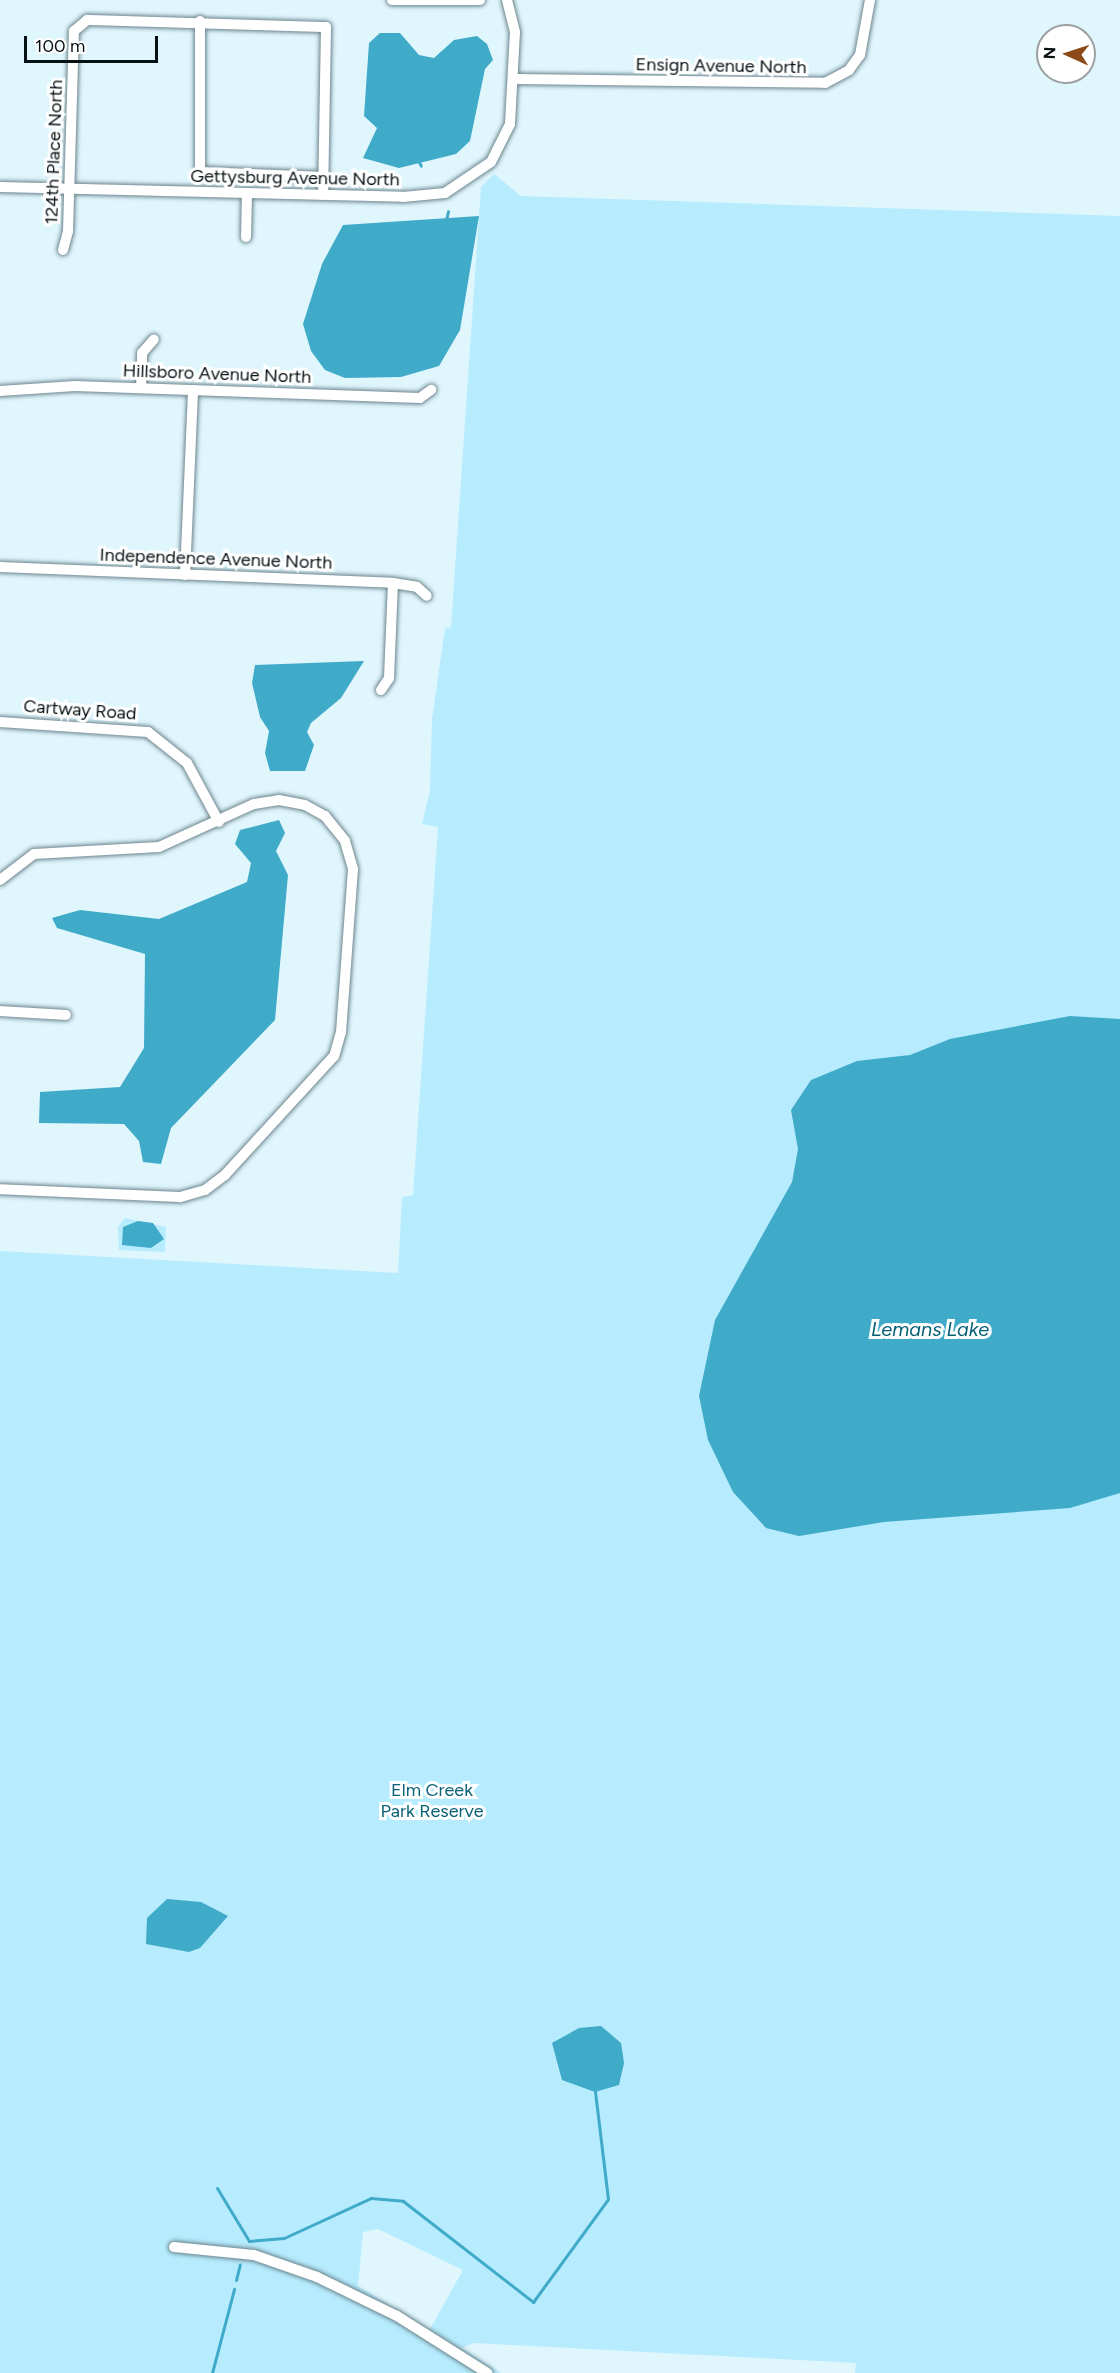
<!DOCTYPE html>
<html>
<head>
<meta charset="utf-8">
<style>
	body { margin:0 }
	#map { position:relative; width:1120px; height:2373px; overflow:hidden; background:#e0f6fd; font-family:Figtree,sans-serif }
	div>[style] { position:absolute }
	.green>* { inset:0; background:#b6ecfe }
	.water>* { inset:0; background:#40aac9 }
	.stream>* { height:3px; margin:-1.5px; padding:0 1.5px; transform-origin:1.5px; border-radius:1.5px; background:#40aac9 }
	.roads { filter:drop-shadow(0 0 2px #6d858d) drop-shadow(0 0 2px #6d858d) }
	.minor>* { height:10px; margin:-5px; padding:0 5px; transform-origin:5px; border-radius:5px; background:#fff }
	span { translate:-50% -50%; white-space:nowrap; text-align:center; line-height:1.15; -webkit-text-stroke:6px #fff; paint-order:stroke }
	.street-label { font-size:18px; color:#071013 }
	.park-label { font-size:18px; color:#0a6277 }
	.water-label { font-size:20px; color:#055f75; font-style:italic }
	.north { position:absolute; left:1036px; top:24px; width:60px; height:60px; box-sizing:border-box; background:#fff; border:2px solid #9c9fa1; border-radius:50%; rotate:273deg; font-size:16px; font-weight:700; line-height:24px; text-align:center; color:#071013 }
	.north::after { content:''; display:block; margin:auto; width:21px; height:27px; background:#8c4a19; clip-path:polygon(50% 0,100% 100%,50% 72%,0 100%) }
	.scale { position:absolute; left:24px; top:36px; width:134px; height:27px; box-sizing:border-box; border:3px solid #071013; border-top:0; padding-left:8px; font-size:18px; line-height:21px; white-space:nowrap; color:#071013; -webkit-text-stroke:4px #fff; paint-order:stroke }
</style>
</head>
<body>
<div id="map">
	<div class="green">
		<i style="clip-path:polygon(evenodd,494px 174px,521px 196px,1120px 216px,1120px 2373px,855px 2373px,856px 2363px,474px 2343px,462px 2348px,501px 2373px,0 2373px,0 1251px,398px 1273px,402px 1197px,413px 1195px,438px 827px,422px 824px,430px 791px,432px 719px,445px 629px,451px 627px,481px 187px,494px 174px,378px 2229px,463px 2270px,430px 2329px,358px 2286px,363px 2232px,378px 2229px)"></i>
		<i style="clip-path:polygon(125px 1218px,166px 1227px,165px 1252px,119px 1250px,118px 1227px)"></i>
	</div>
	<div class="water">
		<i style="clip-path:polygon(380px 33px,400px 33px,419px 55px,434px 58px,454px 40px,477px 36px,487px 44px,493px 60px,485px 69px,470px 141px,456px 154px,399px 168px,363px 158px,377px 128px,364px 116px,369px 43px)"></i>
		<i style="clip-path:polygon(479px 216px,460px 330px,439px 366px,401px 377px,345px 378px,325px 370px,311px 351px,303px 324px,322px 264px,343px 225px)"></i>
		<i style="clip-path:polygon(364px 661px,341px 698px,311px 723px,307px 732px,314px 745px,305px 771px,270px 771px,265px 753px,269px 731px,260px 717px,252px 683px,255px 665px)"></i>
		<i style="clip-path:polygon(279px 820px,285px 833px,276px 851px,288px 875px,275px 1020px,171px 1128px,161px 1164px,143px 1162px,139px 1141px,124px 1124px,39px 1123px,40px 1092px,120px 1087px,144px 1048px,145px 954px,57px 928px,52px 918px,80px 910px,159px 919px,247px 882px,251px 863px,235px 844px,240px 830px)"></i>
		<i style="clip-path:polygon(1070px 1016px,1120px 1019px,1120px 1493px,1070px 1508px,884px 1522px,799px 1536px,766px 1528px,733px 1492px,708px 1440px,699px 1396px,715px 1320px,792px 1182px,798px 1149px,791px 1110px,811px 1080px,857px 1061px,910px 1055px,950px 1039px)"></i>
		<i style="clip-path:polygon(138px 1221px,153px 1223px,164px 1239px,151px 1248px,122px 1245px,123px 1227px)"></i>
		<i style="clip-path:polygon(167px 1899px,201px 1902px,228px 1916px,200px 1948px,189px 1952px,146px 1944px,147px 1918px)"></i>
		<i style="clip-path:polygon(601px 2026px,621px 2043px,624px 2063px,619px 2085px,595px 2092px,562px 2080px,552px 2043px,579px 2028px)"></i>
	</div>
	<div class="stream">
		<i style="left:419px;top:162px;width:4px;rotate:63deg"></i>
		<i style="left:446px;top:220px;width:9px;rotate:-77deg"></i>
		<i style="left:217px;top:2188px;width:62px;rotate:58.9deg"></i>
		<i style="left:249px;top:2241px;width:35px;rotate:-5deg"></i>
		<i style="left:284px;top:2238px;width:96px;rotate:-24.7deg"></i>
		<i style="left:371px;top:2198px;width:32px;rotate:5deg"></i>
		<i style="left:403px;top:2201px;width:165px;rotate:37.8deg"></i>
		<i style="left:533px;top:2302px;width:127px;rotate:-53.9deg"></i>
		<i style="left:608px;top:2199px;width:108px;rotate:-96.9deg"></i>
		<i style="left:236px;top:2280px;width:16px;rotate:-76deg"></i>
		<i style="left:212px;top:2373px;width:87px;rotate:-75.3deg"></i>
	</div>
	<div class="roads">
		<div class="minor">
			<i style="left:392px;top:0;width:88px"></i>
			<i style="left:200px;top:21px;width:151px;rotate:90deg"></i>
			<i style="left:200px;top:172px;width:125px;rotate:2.3deg"></i>
			<i style="left:514px;top:79px;width:311px;rotate:0.7deg"></i>
			<i style="left:825px;top:83px;width:27px;rotate:-28deg"></i>
			<i style="left:849px;top:70px;width:19px;rotate:-54deg"></i>
			<i style="left:860px;top:55px;width:56px;rotate:-79.7deg"></i>
			<i style="left:0;top:187px;width:403px;rotate:1.4deg"></i>
			<i style="left:403px;top:197px;width:42px;rotate:-5.4deg"></i>
			<i style="left:445px;top:193px;width:55px;rotate:-34deg"></i>
			<i style="left:491px;top:162px;width:42px;rotate:-63.4deg"></i>
			<i style="left:510px;top:124px;width:92px;rotate:-86.9deg"></i>
			<i style="left:515px;top:32px;width:33px;rotate:-104deg"></i>
			<i style="left:246px;top:237px;width:43px;rotate:-88.7deg"></i>
			<i style="left:63px;top:250px;width:20px;rotate:-75deg"></i>
			<i style="left:68px;top:231px;width:200px;rotate:-88.3deg"></i>
			<i style="left:74px;top:31px;width:17px;rotate:-40deg"></i>
			<i style="left:87px;top:20px;width:239px;rotate:1.7deg"></i>
			<i style="left:326px;top:27px;width:168px;rotate:91deg"></i>
			<i style="left:141px;top:388px;width:35px;rotate:-88deg"></i>
			<i style="left:142px;top:353px;width:18px;rotate:-49deg"></i>
			<i style="left:0;top:391px;width:75px;rotate:-3.8deg"></i>
			<i style="left:75px;top:386px;width:345px;rotate:2deg"></i>
			<i style="left:420px;top:398px;width:14px;rotate:-36deg"></i>
			<i style="left:0;top:567px;width:393px;rotate:2.3deg"></i>
			<i style="left:393px;top:583px;width:24px;rotate:9deg"></i>
			<i style="left:417px;top:587px;width:13px;rotate:42deg"></i>
			<i style="left:185px;top:575px;width:185px;rotate:-87.5deg"></i>
			<i style="left:381px;top:690px;width:14px;rotate:-56deg"></i>
			<i style="left:389px;top:678px;width:95px;rotate:-87.6deg"></i>
			<i style="left:0;top:722px;width:148px;rotate:3.9deg"></i>
			<i style="left:148px;top:732px;width:50px;rotate:38.5deg"></i>
			<i style="left:187px;top:763px;width:67px;rotate:61.5deg"></i>
			<i style="left:0;top:880px;width:43px;rotate:-37.4deg"></i>
			<i style="left:34px;top:854px;width:125px;rotate:-3.2deg"></i>
			<i style="left:159px;top:847px;width:104px;rotate:-24.4deg"></i>
			<i style="left:254px;top:804px;width:25px;rotate:-9deg"></i>
			<i style="left:279px;top:800px;width:26px;rotate:11deg"></i>
			<i style="left:305px;top:805px;width:23px;rotate:29deg"></i>
			<i style="left:325px;top:816px;width:32px;rotate:51deg"></i>
			<i style="left:345px;top:841px;width:29px;rotate:74deg"></i>
			<i style="left:353px;top:869px;width:163px;rotate:94.2deg"></i>
			<i style="left:341px;top:1032px;width:25px;rotate:106deg"></i>
			<i style="left:334px;top:1056px;width:161px;rotate:132.5deg"></i>
			<i style="left:225px;top:1175px;width:25px;rotate:143deg"></i>
			<i style="left:205px;top:1190px;width:26px;rotate:164deg"></i>
			<i style="left:180px;top:1197px;width:180px;rotate:-177.5deg"></i>
			<i style="left:0;top:1011px;width:66px;rotate:3.5deg"></i>
			<i style="left:174px;top:2247px;width:80px;rotate:5.7deg"></i>
			<i style="left:254px;top:2255px;width:67px;rotate:19.2deg"></i>
			<i style="left:317px;top:2277px;width:89px;rotate:26deg"></i>
			<i style="left:397px;top:2316px;width:107px;rotate:32.3deg"></i>
		</div>
	</div>
	<div class="street-label">
		<span style="left:721px;top:66px;rotate:1deg">Ensign Avenue North</span>
		<span style="left:54px;top:152px;rotate:-88deg">124th Place North</span>
		<span style="left:295px;top:178px;rotate:1deg">Gettysburg Avenue North</span>
		<span style="left:217px;top:374px;rotate:2deg">Hillsboro Avenue North</span>
		<span style="left:216px;top:559px;rotate:2deg">Independence Avenue North</span>
		<span style="left:80px;top:710px;rotate:4deg">Cartway Road</span>
	</div>
	<div class="park-label">
		<span style="left:432px;top:1801px">Elm Creek<br>Park Reserve</span>
	</div>
	<div class="water-label">
		<span style="left:930px;top:1329px">Lemans Lake</span>
	</div>
	<div class="north">N</div>
	<div class="scale">100 m</div>
</div>
</body>
</html>
